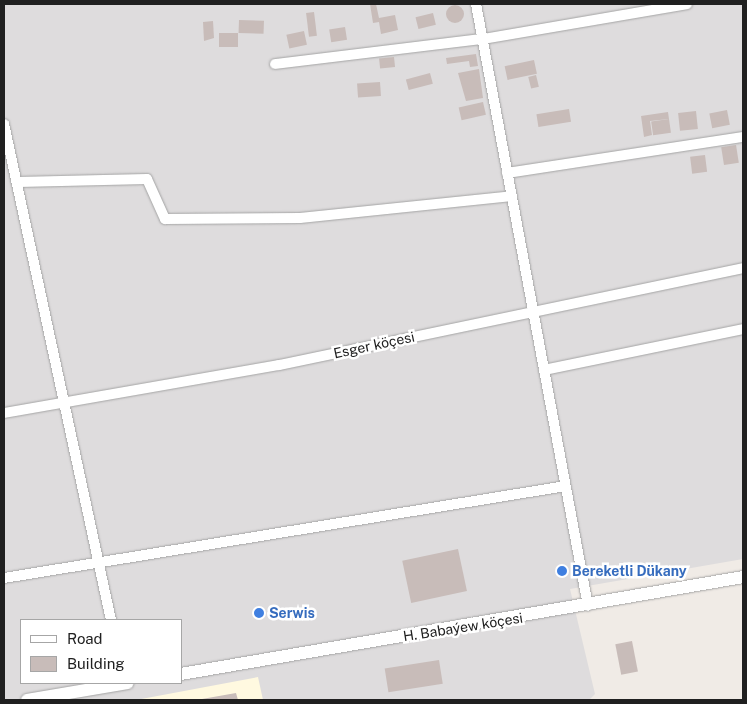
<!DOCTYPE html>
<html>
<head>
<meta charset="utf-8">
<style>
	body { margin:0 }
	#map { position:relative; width:747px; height:704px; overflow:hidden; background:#f0ebe6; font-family:"Public Sans",sans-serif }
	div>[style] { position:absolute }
	.residential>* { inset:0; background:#dedcdd }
	.education>* { inset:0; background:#fff9e0 }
	.building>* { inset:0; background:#c8bcb9; transform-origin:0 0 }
	.round { border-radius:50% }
	.roads { filter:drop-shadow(0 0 1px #a4a4a4) drop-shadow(0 0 1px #a4a4a4) }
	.minor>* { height:10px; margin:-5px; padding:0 5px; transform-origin:5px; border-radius:5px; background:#fff }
	.tertiary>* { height:12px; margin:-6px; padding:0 6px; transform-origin:6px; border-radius:6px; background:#fff }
	.dots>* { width:14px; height:14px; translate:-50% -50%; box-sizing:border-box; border:2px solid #fff; border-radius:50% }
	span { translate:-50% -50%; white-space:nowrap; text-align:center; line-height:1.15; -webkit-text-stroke:5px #fff; paint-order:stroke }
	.street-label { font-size:14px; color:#202020 }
	.shop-label { font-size:14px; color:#366cbe; font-weight:700 }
	.left { translate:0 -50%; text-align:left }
	.frame { position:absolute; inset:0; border:5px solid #202020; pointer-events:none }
	.legend { position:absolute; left:20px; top:619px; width:162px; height:65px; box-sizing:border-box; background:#fff; border:1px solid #a6a6a6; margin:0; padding:6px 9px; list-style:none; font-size:15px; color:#202020 }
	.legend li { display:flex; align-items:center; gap:10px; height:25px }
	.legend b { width:25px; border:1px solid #a6a6a6 }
</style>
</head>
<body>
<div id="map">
	<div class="residential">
		<i style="clip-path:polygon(evenodd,4px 4px,743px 4px,743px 559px,570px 589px,595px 694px,589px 700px,4px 700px,4px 4px,21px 620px,181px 620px,181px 683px,21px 683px,21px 620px)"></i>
	</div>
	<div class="education">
		<i style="clip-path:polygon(258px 677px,263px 700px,136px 700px)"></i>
	</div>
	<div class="building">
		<i style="clip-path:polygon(370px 4px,376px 4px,379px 18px,395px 15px,398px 30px,381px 34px,379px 22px,373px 23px)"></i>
		<i class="round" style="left:446px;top:5px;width:18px;height:18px"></i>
		<i style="left:314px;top:12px;width:24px;height:8px;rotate:83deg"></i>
		<i style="left:433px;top:13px;width:12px;height:18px;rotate:76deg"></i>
		<i style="left:239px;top:20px;width:25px;height:13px;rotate:2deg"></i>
		<i style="clip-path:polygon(213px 21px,214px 38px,204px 41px,203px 22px)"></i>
		<i style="left:345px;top:27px;width:13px;height:16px;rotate:81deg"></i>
		<i style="left:304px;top:31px;width:14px;height:18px;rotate:78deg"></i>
		<i style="left:238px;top:33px;width:14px;height:19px;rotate:90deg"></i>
		<i style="clip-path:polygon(476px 54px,478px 66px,470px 67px,469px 61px,447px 64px,446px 58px)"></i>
		<i style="left:394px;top:57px;width:10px;height:15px;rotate:84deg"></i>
		<i style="left:534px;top:60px;width:14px;height:30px;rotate:78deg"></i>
		<i style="clip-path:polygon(479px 69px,483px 98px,466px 101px,458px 73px)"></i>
		<i style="left:430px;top:73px;width:11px;height:25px;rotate:75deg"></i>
		<i style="left:536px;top:75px;width:12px;height:8px;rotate:76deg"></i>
		<i style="left:380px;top:82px;width:14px;height:23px;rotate:86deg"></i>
		<i style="left:483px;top:102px;width:13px;height:25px;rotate:77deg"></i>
		<i style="left:569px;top:109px;width:13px;height:33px;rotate:81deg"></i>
		<i style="left:727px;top:110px;width:15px;height:18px;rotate:79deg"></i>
		<i style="left:696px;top:111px;width:18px;height:18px;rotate:84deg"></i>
		<i style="clip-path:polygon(668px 112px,669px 119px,650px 121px,652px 135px,644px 137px,641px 116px)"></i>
		<i style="left:669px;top:119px;width:14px;height:18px;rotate:82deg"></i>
		<i style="left:736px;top:145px;width:18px;height:15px;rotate:81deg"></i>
		<i style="left:705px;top:155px;width:17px;height:15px;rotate:83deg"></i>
		<i style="left:458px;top:549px;width:43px;height:57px;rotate:78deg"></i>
		<i style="left:632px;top:641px;width:31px;height:17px;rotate:79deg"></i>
		<i style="left:439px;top:660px;width:24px;height:55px;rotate:81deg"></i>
		<i style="clip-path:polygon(236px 693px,238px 700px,202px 700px,202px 699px)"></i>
	</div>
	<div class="roads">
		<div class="minor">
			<i style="left:476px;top:4px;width:612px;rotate:79.46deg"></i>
			<i style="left:275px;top:64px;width:209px;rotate:-6.9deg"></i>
			<i style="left:483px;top:39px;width:207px;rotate:-9.7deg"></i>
			<i style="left:4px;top:124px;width:507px;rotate:77.83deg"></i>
			<i style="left:507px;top:173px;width:239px;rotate:-8.7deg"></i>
			<i style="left:18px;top:182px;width:129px;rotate:-1.3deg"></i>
			<i style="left:147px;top:179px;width:44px;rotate:65.8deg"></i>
			<i style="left:165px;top:219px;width:135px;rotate:-0.4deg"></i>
			<i style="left:300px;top:218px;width:213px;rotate:-5.9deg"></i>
			<i style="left:544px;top:370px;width:203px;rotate:-11.6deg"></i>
			<i style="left:4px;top:413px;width:279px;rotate:-9.9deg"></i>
			<i style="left:279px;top:365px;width:474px;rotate:-11.8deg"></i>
			<i style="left:4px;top:578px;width:569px;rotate:-9.3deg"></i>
		</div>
		<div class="tertiary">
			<i style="left:181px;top:674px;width:570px;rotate:-9.79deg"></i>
			<i style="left:27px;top:700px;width:102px;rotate:-9.6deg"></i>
		</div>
	</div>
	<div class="dots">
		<i style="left:562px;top:571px;background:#3f7fe0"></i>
		<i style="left:259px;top:613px;background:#3f7fe0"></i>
	</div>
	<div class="street-label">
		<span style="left:374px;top:345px;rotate:-12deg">Esger köçesi</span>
		<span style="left:463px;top:627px;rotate:-9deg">H. Babaýew köçesi</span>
	</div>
	<div class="shop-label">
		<span class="left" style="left:572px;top:571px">Bereketli Dükany</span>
		<span class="left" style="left:269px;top:613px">Serwis</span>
	</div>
	<div class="frame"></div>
	<ul class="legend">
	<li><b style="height:6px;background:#fff"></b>Road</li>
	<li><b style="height:14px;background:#c8bcb9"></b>Building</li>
	</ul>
</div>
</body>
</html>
